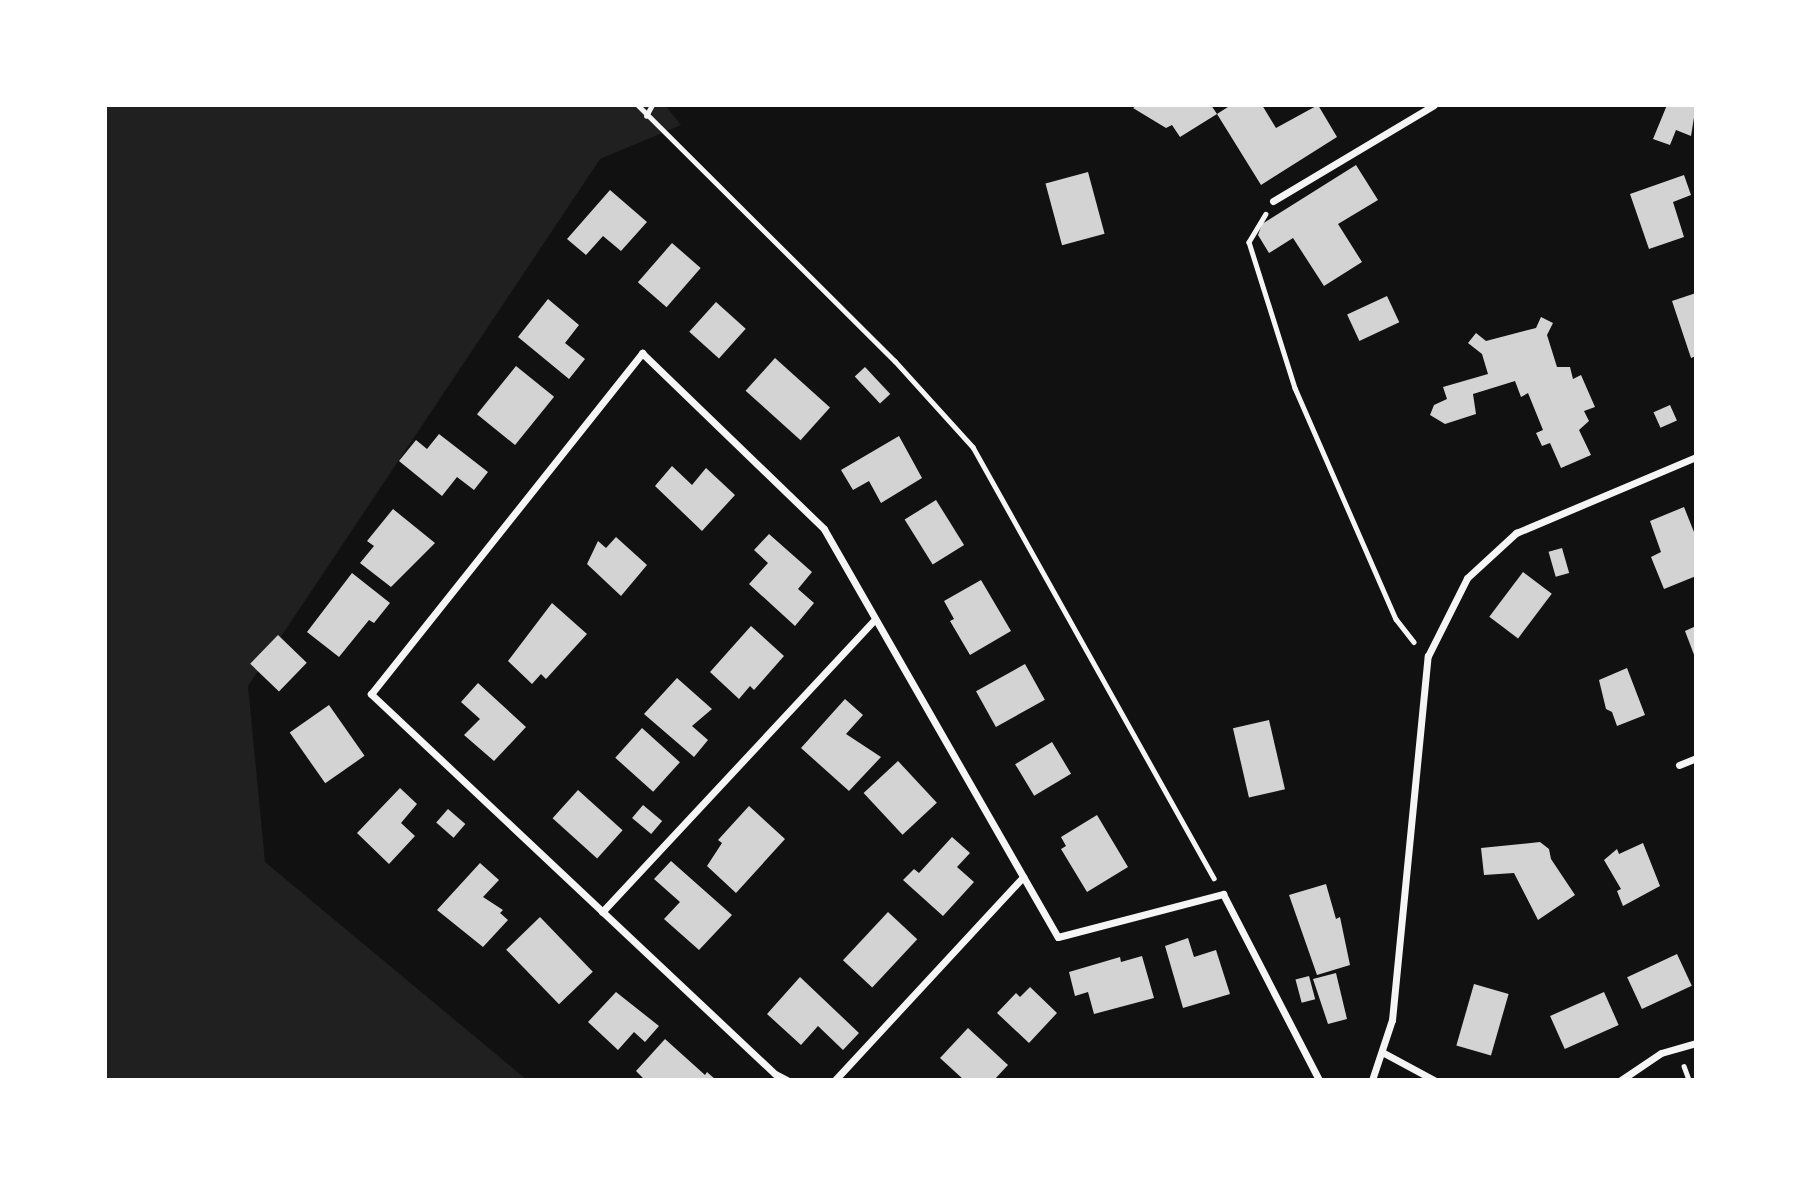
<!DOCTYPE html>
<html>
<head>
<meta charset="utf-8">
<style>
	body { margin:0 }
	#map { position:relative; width:1801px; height:1185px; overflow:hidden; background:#111; font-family:"Nunito Sans",sans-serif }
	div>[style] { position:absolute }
	.green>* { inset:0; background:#202020 }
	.building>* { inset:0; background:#d3d3d3; transform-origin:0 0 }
	.path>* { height:4.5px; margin:-2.25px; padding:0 2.25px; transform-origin:2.25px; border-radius:2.25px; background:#f5f5f5 }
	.minor>* { height:7px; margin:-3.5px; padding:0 3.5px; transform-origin:3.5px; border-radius:3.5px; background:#f5f5f5 }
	span { translate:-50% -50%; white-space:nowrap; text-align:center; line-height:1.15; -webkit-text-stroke:6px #fff; paint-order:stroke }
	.frame { position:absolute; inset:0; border:107px solid #fff; pointer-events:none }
</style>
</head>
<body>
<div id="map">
	<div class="green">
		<i style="clip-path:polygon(105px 105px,665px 105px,681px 125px,600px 159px,248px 686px,265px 862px,527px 1080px,105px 1080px)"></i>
	</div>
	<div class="building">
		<i style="clip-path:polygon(1138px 105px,1211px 105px,1217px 114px,1180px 137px,1172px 125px,1166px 128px,1133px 108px)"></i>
		<i style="clip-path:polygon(1231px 105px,1262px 105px,1276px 128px,1318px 105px,1337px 137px,1261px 185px,1217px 114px)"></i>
		<i style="clip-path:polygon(1667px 105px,1696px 105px,1691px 136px,1676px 130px,1670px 145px,1653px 139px)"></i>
		<i style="clip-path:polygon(1356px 165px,1378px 200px,1338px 224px,1362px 262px,1324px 286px,1293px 238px,1269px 253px,1258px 235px,1262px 224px)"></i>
		<i style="left:1088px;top:172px;width:64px;height:44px;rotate:75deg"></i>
		<i style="clip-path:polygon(1684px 175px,1691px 195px,1673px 202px,1684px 237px,1649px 249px,1630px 194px)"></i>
		<i style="clip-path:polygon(610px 190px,647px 222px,621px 251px,603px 236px,586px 255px,567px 239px)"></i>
		<i style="left:672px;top:243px;width:38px;height:52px;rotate:41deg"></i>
		<i style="clip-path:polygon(1696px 293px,1696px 356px,1691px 358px,1672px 301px)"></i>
		<i style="left:1387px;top:296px;width:29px;height:44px;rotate:65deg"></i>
		<i style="clip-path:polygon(548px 299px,579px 325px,565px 343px,585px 359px,569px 379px,518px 337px)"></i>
		<i style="left:716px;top:302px;width:40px;height:40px;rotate:42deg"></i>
		<i style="clip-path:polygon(1541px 317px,1553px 323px,1547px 335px,1557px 367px,1570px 367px,1573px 379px,1581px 375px,1595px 407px,1584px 411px,1589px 421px,1579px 430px,1591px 455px,1561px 468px,1550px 443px,1542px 446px,1536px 433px,1543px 430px,1528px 393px,1521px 397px,1515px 381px,1473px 394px,1476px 414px,1445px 424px,1430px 415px,1434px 405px,1447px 399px,1443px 387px,1488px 374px,1482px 354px,1468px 343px,1476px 333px,1486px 341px,1536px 328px)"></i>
		<i style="left:775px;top:358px;width:74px;height:44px;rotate:42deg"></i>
		<i style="left:516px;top:366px;width:49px;height:62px;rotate:39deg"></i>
		<i style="left:865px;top:367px;width:37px;height:14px;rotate:47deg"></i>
		<i style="left:1670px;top:405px;width:17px;height:18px;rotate:66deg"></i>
		<i style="clip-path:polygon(439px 434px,488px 472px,474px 490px,457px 477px,442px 496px,399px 461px,416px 440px,427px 449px)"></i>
		<i style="clip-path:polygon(899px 436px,922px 478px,881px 503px,869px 481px,853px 490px,841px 470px)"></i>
		<i style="clip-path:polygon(672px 466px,692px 485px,706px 468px,735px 495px,702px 531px,655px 486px)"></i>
		<i style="left:936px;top:500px;width:53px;height:37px;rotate:58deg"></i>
		<i style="clip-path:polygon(1684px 507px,1696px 537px,1696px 576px,1664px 589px,1651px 557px,1661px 552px,1650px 521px)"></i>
		<i style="clip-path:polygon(393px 509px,435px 543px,391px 587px,360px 563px,374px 546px,367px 541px)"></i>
		<i style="clip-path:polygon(769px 534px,812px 572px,798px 589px,814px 603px,795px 626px,749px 584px,768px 563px,754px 550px)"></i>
		<i style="clip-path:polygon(616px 537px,647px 565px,621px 596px,587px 564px,598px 541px,606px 548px)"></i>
		<i style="left:1562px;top:548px;width:26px;height:14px;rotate:74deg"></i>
		<i style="left:1523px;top:572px;width:36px;height:56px;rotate:37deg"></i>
		<i style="clip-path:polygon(352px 573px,390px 603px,374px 623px,369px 620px,339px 657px,307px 632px)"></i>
		<i style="clip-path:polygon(981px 580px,1011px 631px,970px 655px,950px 621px,954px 619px,944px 601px)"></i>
		<i style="clip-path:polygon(552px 603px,587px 634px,546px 679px,541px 674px,532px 684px,508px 661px)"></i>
		<i style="clip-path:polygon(751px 626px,784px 656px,754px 690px,750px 686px,739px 699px,710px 672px)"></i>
		<i style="clip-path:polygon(1696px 626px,1696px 660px,1685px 631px)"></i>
		<i style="left:278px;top:635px;width:40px;height:40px;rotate:44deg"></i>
		<i style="left:1025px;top:664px;width:41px;height:56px;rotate:61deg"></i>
		<i style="clip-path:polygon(1627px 668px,1645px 715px,1617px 726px,1612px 712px,1606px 709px,1599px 680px)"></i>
		<i style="clip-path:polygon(677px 678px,712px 709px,692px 726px,708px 740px,694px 757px,644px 714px)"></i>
		<i style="clip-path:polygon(478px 683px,526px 727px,494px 761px,464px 735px,480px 719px,461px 702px)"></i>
		<i style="clip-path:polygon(845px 699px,863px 715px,846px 734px,881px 757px,849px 791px,801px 748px)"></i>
		<i style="left:329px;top:705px;width:62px;height:48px;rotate:55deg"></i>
		<i style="left:1269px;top:720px;width:71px;height:37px;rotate:77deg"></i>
		<i style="left:642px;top:728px;width:51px;height:40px;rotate:42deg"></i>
		<i style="left:1052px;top:742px;width:37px;height:43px;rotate:59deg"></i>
		<i style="left:898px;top:761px;width:57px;height:47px;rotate:47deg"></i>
		<i style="clip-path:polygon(400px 788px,417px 804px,401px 823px,415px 836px,389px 864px,357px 833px)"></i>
		<i style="left:578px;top:790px;width:60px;height:38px;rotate:42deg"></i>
		<i style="left:643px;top:805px;width:25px;height:17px;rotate:40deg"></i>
		<i style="clip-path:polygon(749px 806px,785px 839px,736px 893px,707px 866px,722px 843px,718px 840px)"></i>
		<i style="left:448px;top:809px;width:23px;height:18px;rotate:41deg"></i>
		<i style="clip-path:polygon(1097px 815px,1128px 867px,1087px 892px,1061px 849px,1066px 846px,1061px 837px)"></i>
		<i style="clip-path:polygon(952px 837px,970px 853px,957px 867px,974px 882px,943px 916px,903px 880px,914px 869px,919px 873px)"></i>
		<i style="clip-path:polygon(1540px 842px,1549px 849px,1551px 859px,1575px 895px,1538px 920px,1514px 873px,1484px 875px,1481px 848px)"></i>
		<i style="clip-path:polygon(1643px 843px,1660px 886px,1623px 906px,1617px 891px,1621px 889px,1604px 860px,1617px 849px,1619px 854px)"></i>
		<i style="clip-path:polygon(671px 861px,732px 915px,699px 950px,664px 919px,680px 902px,654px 879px)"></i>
		<i style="clip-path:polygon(480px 863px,499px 880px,483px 897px,503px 910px,500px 913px,508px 920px,483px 947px,437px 910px)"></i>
		<i style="clip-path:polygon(1326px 884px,1336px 919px,1340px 917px,1350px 965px,1317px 975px,1289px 895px)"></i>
		<i style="left:888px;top:912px;width:40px;height:66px;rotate:43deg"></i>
		<i style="left:540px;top:917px;width:76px;height:47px;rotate:46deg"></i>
		<i style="clip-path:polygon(1188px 938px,1194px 957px,1216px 950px,1230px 994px,1183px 1008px,1165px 946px)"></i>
		<i style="left:1677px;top:954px;width:35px;height:55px;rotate:65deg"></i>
		<i style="clip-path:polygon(1142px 956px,1154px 998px,1094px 1014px,1088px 992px,1075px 996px,1069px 972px,1120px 957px,1121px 962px)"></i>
		<i style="clip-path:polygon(1336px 973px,1347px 1019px,1328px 1024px,1313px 979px)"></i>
		<i style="left:1309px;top:976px;width:24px;height:14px;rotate:75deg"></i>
		<i style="clip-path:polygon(800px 977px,859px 1033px,843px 1050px,818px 1026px,801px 1045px,767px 1014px)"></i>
		<i style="left:1474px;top:984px;width:36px;height:64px;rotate:16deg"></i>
		<i style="clip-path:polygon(1030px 987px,1057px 1013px,1029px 1043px,997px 1013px,1016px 993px,1020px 997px)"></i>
		<i style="clip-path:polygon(616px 992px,659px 1026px,645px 1042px,634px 1032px,618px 1050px,588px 1022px)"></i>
		<i style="left:1604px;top:992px;width:36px;height:59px;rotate:66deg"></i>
		<i style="clip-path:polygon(968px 1028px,1008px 1065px,994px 1080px,964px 1080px,940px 1058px)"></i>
		<i style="clip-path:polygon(665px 1039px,705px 1075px,707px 1072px,716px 1080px,645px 1080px,636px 1071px)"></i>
	</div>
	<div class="path">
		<i style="left:638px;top:105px;width:363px;rotate:44.9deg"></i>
		<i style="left:895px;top:361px;width:116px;rotate:47.8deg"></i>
		<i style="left:973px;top:447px;width:494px;rotate:60.8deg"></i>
		<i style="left:646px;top:116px;width:13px;rotate:-61deg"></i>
		<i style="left:1266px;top:214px;width:33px;rotate:121deg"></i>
		<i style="left:1249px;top:242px;width:153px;rotate:72.5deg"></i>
		<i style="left:1295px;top:388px;width:252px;rotate:66.4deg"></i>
		<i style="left:1396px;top:619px;width:29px;rotate:52deg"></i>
		<i style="left:1684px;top:1066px;width:15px;rotate:70deg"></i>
	</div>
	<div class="minor">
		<i style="left:1273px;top:201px;width:187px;rotate:-30.8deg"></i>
		<i style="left:1679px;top:765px;width:18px;rotate:-22deg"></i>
		<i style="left:602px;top:912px;width:400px;rotate:-47deg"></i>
		<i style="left:1382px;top:1052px;width:59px;rotate:28.3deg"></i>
		<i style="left:787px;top:1080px;width:13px;rotate:-153deg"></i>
		<i style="left:775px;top:1074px;width:555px;rotate:-136.75deg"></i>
		<i style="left:371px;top:694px;width:436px;rotate:-51.5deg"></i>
		<i style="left:642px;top:353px;width:253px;rotate:44deg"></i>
		<i style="left:824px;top:529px;width:470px;rotate:60.2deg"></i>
		<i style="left:1058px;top:937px;width:171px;rotate:-14.6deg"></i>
		<i style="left:1223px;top:894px;width:209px;rotate:62.7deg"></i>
		<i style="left:835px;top:1080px;width:277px;rotate:-47.2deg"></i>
		<i style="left:1372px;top:1080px;width:63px;rotate:-71.6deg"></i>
		<i style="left:1392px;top:1020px;width:366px;rotate:-84.4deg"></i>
		<i style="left:1428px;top:656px;width:87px;rotate:-63.4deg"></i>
		<i style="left:1467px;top:578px;width:67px;rotate:-42.6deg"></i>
		<i style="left:1516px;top:533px;width:195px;rotate:-22.9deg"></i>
		<i style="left:1621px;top:1080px;width:48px;rotate:-34deg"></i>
		<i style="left:1661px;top:1053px;width:36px;rotate:-16deg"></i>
	</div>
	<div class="frame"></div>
</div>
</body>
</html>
